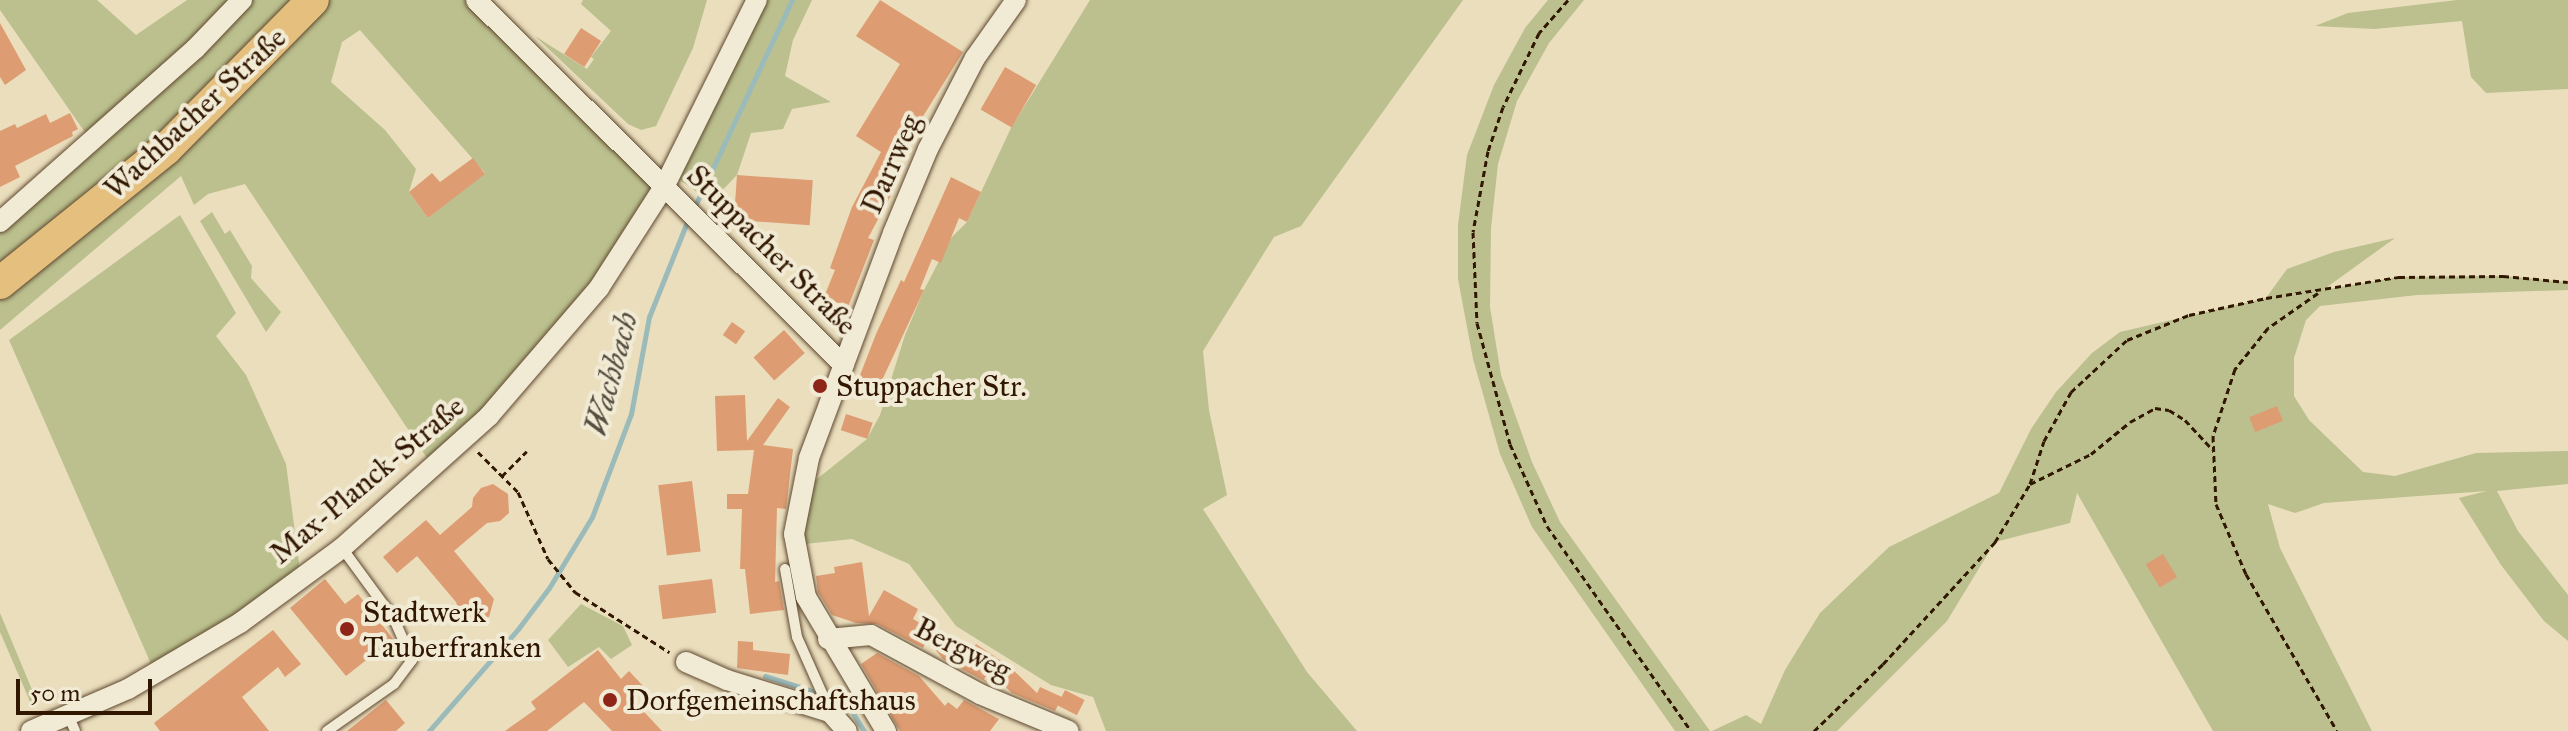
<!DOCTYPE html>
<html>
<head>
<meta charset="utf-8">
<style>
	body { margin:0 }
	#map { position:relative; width:2568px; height:731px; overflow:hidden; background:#eadebd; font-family:"IM FELL Great Primer",serif }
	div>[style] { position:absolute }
	.green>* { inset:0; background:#bbc08e }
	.stream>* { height:5px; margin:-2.5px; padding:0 2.5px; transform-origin:2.5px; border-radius:2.5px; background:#9bbaba }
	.building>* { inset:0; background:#dd9c72; transform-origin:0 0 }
	.path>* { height:3px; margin-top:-1.5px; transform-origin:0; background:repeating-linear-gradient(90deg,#311600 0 6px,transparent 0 10px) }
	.roads { filter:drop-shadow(0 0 2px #5f482f) drop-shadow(0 0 2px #5f482f) }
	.service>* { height:10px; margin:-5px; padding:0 5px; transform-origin:5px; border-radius:5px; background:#f1ead4 }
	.minor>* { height:20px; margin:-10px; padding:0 10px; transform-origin:10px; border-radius:10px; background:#f1ead4 }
	.primary>* { height:32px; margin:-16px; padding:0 16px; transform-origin:16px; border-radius:16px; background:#e5bf7e }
	.dots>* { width:22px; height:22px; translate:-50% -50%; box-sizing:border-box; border:4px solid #f1ead4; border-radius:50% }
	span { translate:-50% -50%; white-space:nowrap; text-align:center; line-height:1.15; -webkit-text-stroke:8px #f1ead4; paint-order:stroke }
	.street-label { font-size:30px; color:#311600 }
	.poi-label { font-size:30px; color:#311600 }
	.left { translate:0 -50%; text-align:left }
	.water-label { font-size:32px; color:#564f41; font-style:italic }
	.scale { position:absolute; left:16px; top:679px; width:136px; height:36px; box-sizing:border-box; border:4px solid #311600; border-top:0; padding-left:10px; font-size:24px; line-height:28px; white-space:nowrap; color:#311600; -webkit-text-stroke:6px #f1ead4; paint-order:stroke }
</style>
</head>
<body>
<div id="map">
	<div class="green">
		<i style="clip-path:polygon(evenodd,0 0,97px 0,136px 35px,187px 0,476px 0,665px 185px,599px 288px,433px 467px,245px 184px,208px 194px,194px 205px,181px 176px,0 330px,0 222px,91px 141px,0 10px,0 0,360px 30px,485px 173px,428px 218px,409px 192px,416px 169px,385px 130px,331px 82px,342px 42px,360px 30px)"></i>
		<i style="clip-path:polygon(583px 0,707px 0,693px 48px,656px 126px,641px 130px,628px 124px,535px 36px,587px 69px,594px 59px,591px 57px,611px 31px,581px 4px)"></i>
		<i style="clip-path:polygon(757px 0,812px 0,793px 40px,785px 76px,831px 102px,792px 109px,783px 129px,751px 133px,737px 175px,711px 202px,671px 174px)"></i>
		<i style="clip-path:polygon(1090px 0,1463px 0,1301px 226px,1274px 237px,1203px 351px,1209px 410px,1227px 495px,1203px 509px,1307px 672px,1357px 731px,1106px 731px,1093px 697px,1051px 685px,956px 626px,909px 564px,852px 539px,795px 545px,802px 491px,867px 439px,880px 415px,905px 335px,924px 290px,951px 238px,967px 222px,1011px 128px)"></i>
		<i style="clip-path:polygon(1548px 0,1584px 0,1549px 43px,1517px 101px,1498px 164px,1491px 228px,1490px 307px,1501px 375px,1532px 462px,1560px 522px,1710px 731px,1675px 731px,1532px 527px,1500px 454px,1473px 359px,1458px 279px,1458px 225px,1467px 155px,1494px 85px,1525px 28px)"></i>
		<i style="clip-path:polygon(2457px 0,2568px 0,2568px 89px,2486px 93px,2471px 77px,2462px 21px,2374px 29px,2315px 26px,2348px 13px)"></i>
		<i style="clip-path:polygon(212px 212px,225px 234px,230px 230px,252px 266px,251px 278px,281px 312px,266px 332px,200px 221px)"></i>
		<i style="clip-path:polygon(180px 215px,236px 313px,216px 336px,246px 375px,286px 464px,301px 578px,155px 673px,9px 340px)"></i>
		<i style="clip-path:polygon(2395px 238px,2323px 290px,2399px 277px,2503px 276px,2568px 282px,2568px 290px,2417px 295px,2320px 306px,2306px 320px,2294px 358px,2294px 396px,2309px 420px,2363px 472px,2395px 476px,2476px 453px,2568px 451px,2568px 484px,2497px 491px,2518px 531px,2568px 595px,2568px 641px,2544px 621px,2501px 565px,2459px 498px,2487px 491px,2324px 503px,2295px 513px,2268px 504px,2280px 548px,2372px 731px,2213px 731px,2077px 493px,2070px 523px,1995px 542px,1947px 621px,1837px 731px,1712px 731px,1746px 715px,1761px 724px,1785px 670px,1820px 613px,1889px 547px,1999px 493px,2031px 429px,2056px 392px,2092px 353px,2120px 332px,2266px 298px,2287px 269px,2334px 252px)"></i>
		<i style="clip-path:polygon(581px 604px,623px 626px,632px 645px,611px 659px,599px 647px,568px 667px,548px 640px)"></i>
		<i style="clip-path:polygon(0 613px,38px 704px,32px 706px,0 632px)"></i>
	</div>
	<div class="stream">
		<i style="left:694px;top:208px;width:230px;rotate:-64.8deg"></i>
		<i style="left:765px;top:676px;width:46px;rotate:17.7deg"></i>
		<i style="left:809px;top:690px;width:47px;rotate:25.5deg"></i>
		<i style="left:851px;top:710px;width:25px;rotate:58deg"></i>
		<i style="left:429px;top:731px;width:135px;rotate:-48.9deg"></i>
		<i style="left:518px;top:629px;width:51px;rotate:-52.9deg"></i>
		<i style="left:549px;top:588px;width:83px;rotate:-58.8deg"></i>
		<i style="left:592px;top:517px;width:110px;rotate:-69.3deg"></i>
		<i style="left:631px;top:414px;width:99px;rotate:-79.5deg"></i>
		<i style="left:649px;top:317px;width:108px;rotate:-68.2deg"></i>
	</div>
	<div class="building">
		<i style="clip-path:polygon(880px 0,963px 52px,884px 179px,896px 186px,868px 238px,874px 240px,848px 307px,824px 297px,835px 270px,830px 268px,852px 207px,881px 152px,856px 136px,900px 64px,856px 36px)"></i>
		<i style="clip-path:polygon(0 23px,26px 70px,5px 85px,0 77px)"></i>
		<i style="left:581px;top:28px;width:24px;height:31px;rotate:33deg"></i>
		<i style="left:1005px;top:67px;width:36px;height:49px;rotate:30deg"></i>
		<i style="clip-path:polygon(70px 113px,78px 129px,72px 132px,73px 136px,15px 166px,20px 177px,0 187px,0 131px,15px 124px,17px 128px,46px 114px,50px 123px)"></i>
		<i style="clip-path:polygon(473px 158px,485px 174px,428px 218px,409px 192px,432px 173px,440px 182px)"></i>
		<i style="left:737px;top:175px;width:76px;height:45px;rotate:4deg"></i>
		<i style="clip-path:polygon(951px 177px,981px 192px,967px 222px,959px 218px,941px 263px,932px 259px,920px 289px,924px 290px,877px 391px,857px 383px,876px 334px,901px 280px,904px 282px)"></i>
		<i style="left:732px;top:322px;width:16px;height:16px;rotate:35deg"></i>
		<i style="left:784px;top:330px;width:31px;height:41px;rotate:48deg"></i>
		<i style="clip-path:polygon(745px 395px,747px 441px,778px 398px,790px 407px,763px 445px,793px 449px,786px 509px,777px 508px,775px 582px,779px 581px,784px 610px,750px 614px,745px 569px,740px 569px,742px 509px,727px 509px,727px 494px,748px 494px,754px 450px,717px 451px,715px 396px)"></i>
		<i style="left:2277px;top:406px;width:16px;height:30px;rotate:68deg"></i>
		<i style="left:846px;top:414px;width:28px;height:17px;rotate:18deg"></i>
		<i style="left:692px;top:481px;width:71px;height:34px;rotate:83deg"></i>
		<i style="clip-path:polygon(493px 484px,508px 494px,509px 513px,500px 521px,487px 523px,454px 551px,494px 599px,489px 617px,471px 621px,460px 614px,456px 602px,417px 556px,397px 573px,383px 557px,426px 520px,440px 535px,472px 507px,473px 498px,481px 488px)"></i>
		<i style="left:2163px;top:554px;width:27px;height:20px;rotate:59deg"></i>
		<i style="clip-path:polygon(862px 562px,869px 616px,884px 590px,918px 609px,913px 619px,953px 641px,967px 657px,976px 644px,1009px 666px,1037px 693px,1040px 687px,1062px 697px,1055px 711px,1012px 693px,989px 672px,984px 679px,988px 683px,943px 659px,927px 640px,923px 648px,877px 624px,856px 623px,832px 615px,818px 592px,816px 576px,835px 573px,834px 567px)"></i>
		<i style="clip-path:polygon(325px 579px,345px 604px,358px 594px,393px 639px,346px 676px,290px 608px)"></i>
		<i style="left:712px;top:579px;width:34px;height:54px;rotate:83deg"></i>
		<i style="clip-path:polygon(273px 630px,301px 664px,285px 677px,278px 667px,242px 697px,269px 731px,160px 731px,154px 723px)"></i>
		<i style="clip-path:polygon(738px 641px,753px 642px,753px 650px,790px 654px,788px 675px,737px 668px)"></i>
		<i style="clip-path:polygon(598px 650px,621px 679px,629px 671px,644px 687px,632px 699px,662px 731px,612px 731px,584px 702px,547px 731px,505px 731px,536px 709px,531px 702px)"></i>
		<i style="clip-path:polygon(877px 653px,919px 676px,945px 706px,948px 702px,957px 709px,964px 700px,999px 719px,990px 731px,900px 731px,861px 664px)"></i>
		<i style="left:1065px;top:690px;width:22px;height:17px;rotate:27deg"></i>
		<i style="clip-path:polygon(386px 700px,405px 723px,396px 731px,347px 731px)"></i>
	</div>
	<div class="path">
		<i style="left:1568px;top:0;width:44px;rotate:131.3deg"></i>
		<i style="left:1539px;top:33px;width:82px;rotate:115.9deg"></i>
		<i style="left:1503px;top:107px;width:46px;rotate:108.8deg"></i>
		<i style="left:1488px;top:151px;width:82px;rotate:100.5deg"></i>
		<i style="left:1473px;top:232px;width:91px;rotate:87.5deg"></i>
		<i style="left:1477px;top:323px;width:125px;rotate:74.7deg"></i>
		<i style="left:1510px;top:444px;width:90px;rotate:65.7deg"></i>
		<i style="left:1547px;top:526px;width:251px;rotate:54.9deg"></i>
		<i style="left:2318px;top:293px;width:61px;rotate:145deg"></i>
		<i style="left:2268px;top:328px;width:53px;rotate:128.8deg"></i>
		<i style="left:2235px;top:369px;width:71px;rotate:108.2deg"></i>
		<i style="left:2213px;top:436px;width:68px;rotate:87.5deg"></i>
		<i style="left:2216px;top:504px;width:76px;rotate:66.8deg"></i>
		<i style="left:2246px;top:574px;width:181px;rotate:59.9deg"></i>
		<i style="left:478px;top:452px;width:57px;rotate:45deg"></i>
		<i style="left:518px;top:492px;width:73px;rotate:65.9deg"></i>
		<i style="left:548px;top:559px;width:43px;rotate:50.7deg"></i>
		<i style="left:575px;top:592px;width:112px;rotate:32.6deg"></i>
		<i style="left:502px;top:476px;width:35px;rotate:-45deg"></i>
		<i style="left:2030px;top:484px;width:68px;rotate:-26.2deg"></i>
		<i style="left:2091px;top:454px;width:50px;rotate:-39.4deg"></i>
		<i style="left:2130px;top:422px;width:29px;rotate:-29deg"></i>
		<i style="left:2155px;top:408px;width:14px;rotate:8deg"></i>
		<i style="left:2169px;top:410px;width:19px;rotate:32deg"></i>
		<i style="left:2185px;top:420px;width:40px;rotate:47deg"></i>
		<i style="left:1814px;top:731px;width:96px;rotate:-44.2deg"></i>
		<i style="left:1883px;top:664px;width:166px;rotate:-47.4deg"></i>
		<i style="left:1995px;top:542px;width:68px;rotate:-58.9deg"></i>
		<i style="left:2030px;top:484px;width:45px;rotate:-72deg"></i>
		<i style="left:2044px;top:441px;width:56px;rotate:-61.1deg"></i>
		<i style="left:2071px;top:392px;width:76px;rotate:-42.9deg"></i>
		<i style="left:2127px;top:340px;width:67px;rotate:-22deg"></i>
		<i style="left:2189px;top:315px;width:79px;rotate:-12.4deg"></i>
		<i style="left:2266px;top:298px;width:135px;rotate:-9deg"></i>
		<i style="left:2399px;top:277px;width:104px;rotate:-0.6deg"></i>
		<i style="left:2503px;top:276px;width:65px;rotate:5.3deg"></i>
	</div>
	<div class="roads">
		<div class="service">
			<i style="left:785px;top:569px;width:69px;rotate:80deg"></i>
			<i style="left:797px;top:637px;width:81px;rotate:66deg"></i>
			<i style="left:68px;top:715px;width:17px;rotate:66deg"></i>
			<i style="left:327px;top:731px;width:82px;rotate:-35deg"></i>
			<i style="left:394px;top:684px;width:30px;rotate:-53deg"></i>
			<i style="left:412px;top:660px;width:45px;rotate:-113.7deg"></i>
			<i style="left:394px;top:619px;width:88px;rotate:-126.2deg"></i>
		</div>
		<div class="minor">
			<i style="left:476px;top:0;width:518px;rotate:44.77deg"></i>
			<i style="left:0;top:222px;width:261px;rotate:-41.6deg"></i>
			<i style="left:195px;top:49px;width:68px;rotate:-46.2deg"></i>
			<i style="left:828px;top:639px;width:43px;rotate:-5.3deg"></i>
			<i style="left:871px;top:635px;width:124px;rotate:28.4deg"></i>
			<i style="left:980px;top:694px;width:96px;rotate:22.6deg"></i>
			<i style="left:686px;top:662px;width:45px;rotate:23.7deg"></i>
			<i style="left:727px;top:680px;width:108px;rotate:17.3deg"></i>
			<i style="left:830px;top:712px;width:25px;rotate:48deg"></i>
			<i style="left:31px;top:731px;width:106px;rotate:-23.4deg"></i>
			<i style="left:128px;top:689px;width:130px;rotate:-30.5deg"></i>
			<i style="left:240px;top:623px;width:127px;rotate:-36.3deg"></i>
			<i style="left:342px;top:548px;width:198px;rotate:-41.9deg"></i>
			<i style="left:489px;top:416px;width:169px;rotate:-49.3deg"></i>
			<i style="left:599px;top:288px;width:122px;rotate:-57.3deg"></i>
			<i style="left:665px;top:185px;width:207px;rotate:-63.6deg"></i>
			<i style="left:886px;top:731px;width:156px;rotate:-120.8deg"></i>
			<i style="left:806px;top:597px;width:64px;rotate:-100.8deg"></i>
			<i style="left:794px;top:534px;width:77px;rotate:-78.8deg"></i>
			<i style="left:809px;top:458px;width:240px;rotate:-69.5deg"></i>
			<i style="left:893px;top:233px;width:91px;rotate:-67.4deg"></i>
			<i style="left:928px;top:149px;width:102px;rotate:-62.7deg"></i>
			<i style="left:975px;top:58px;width:71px;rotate:-54.7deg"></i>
		</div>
		<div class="primary">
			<i style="left:0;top:283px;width:213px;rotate:-38.9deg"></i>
			<i style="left:166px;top:149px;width:209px;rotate:-45.4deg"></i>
		</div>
	</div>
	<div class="dots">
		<i style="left:820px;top:386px;background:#8f2418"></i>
		<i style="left:347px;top:629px;background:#8f2418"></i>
		<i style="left:610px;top:700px;background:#8f2418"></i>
	</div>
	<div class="street-label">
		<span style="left:195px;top:113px;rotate:-43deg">Wachbacher Straße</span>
		<span style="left:891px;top:164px;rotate:-66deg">Darrweg</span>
		<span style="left:772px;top:250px;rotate:45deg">Stuppacher Straße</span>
		<span style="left:367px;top:480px;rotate:-40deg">Max-Planck-Straße</span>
		<span style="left:963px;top:649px;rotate:27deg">Bergweg</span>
	</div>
	<div class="poi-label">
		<span class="left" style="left:836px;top:386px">Stuppacher Str.</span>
		<span class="left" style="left:363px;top:629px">Stadtwerk<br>Tauberfranken</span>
		<span class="left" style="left:626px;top:700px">Dorfgemeinschaftshaus</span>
	</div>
	<div class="water-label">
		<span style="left:612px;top:374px;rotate:-75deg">Wachbach</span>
	</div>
	<div class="scale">50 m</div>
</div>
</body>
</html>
